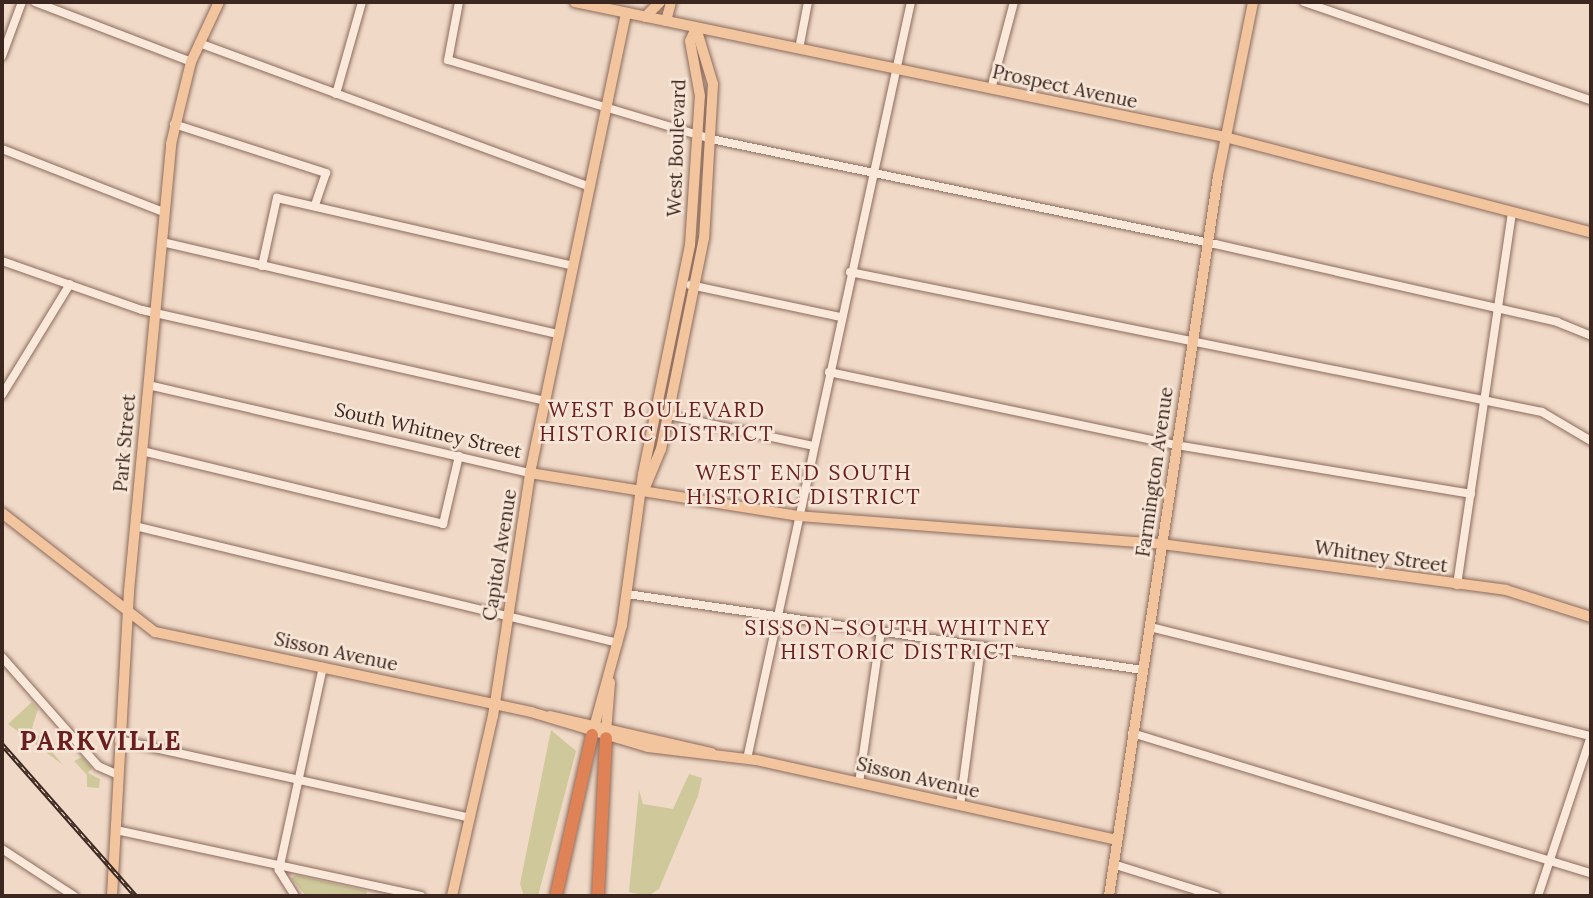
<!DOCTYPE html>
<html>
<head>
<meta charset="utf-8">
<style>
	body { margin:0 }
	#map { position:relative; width:1593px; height:898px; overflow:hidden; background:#f0dac7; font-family:Lora,serif }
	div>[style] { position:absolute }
	.green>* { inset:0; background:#cec89a }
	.roads { filter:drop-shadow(0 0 2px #8c6a5c) drop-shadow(0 0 2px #8c6a5c) }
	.minor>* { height:8px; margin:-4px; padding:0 4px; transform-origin:4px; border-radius:4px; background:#fae9db }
	.major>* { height:10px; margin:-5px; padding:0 5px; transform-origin:5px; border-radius:5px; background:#f3c59f }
	.highway>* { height:12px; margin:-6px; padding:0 6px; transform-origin:6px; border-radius:6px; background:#df8357 }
	.rail>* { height:4.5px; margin-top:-2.25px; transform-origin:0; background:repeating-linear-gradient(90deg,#f7e6d7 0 5px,#3c2720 0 10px); box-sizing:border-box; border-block:2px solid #3c2720 }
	span { translate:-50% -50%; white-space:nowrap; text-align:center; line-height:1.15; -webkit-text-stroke:5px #f7e6d7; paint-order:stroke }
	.street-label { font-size:19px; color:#3c2720 }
	.neighbourhood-label { font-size:21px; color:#6a1e20; letter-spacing:2px }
	.district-label { font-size:26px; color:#6a1e20; font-weight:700; letter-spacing:2px }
	.frame { position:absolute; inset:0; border:4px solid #3c2720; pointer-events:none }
</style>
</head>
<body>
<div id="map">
	<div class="green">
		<i style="clip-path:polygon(32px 702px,38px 709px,32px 728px,63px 765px,8px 724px)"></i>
		<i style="clip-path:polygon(551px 730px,576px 751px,538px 896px,524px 896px,520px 884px)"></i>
		<i style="clip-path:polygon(82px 757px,92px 768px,88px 773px,100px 779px,99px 788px,87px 787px,87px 775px,74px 761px)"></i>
		<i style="clip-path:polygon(689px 774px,702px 778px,698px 796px,659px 889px,648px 896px,629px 892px,639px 790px,643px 804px,673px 809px)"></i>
		<i style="clip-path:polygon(296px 875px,367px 891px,366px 896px,306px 896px,291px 878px)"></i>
	</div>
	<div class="roads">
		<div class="minor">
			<i style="left:35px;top:2px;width:167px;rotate:21deg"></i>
			<i style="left:459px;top:2px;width:59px;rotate:100.7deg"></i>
			<i style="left:448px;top:60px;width:275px;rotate:16.7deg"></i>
			<i style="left:711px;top:139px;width:515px;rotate:11.77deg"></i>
			<i style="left:1215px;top:244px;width:351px;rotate:12.8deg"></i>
			<i style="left:1557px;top:322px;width:37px;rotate:22deg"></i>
			<i style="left:1304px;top:2px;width:303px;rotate:18.9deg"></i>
			<i style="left:199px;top:43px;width:417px;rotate:20.2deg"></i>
			<i style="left:799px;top:49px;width:48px;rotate:-79.2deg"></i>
			<i style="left:2px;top:56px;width:58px;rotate:-69.7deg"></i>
			<i style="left:991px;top:89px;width:90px;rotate:-75.2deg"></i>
			<i style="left:336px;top:94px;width:96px;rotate:-74.2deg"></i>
			<i style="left:174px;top:124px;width:160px;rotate:17.9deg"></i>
			<i style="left:326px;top:173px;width:34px;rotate:109deg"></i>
			<i style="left:2px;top:149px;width:174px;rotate:21.3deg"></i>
			<i style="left:162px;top:242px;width:407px;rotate:13.1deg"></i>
			<i style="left:2px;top:261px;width:148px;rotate:19.3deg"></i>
			<i style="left:142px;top:310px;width:413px;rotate:12.7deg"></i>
			<i style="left:262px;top:266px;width:70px;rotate:-77.6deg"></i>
			<i style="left:277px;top:198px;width:304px;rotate:12.9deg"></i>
			<i style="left:850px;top:272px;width:706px;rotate:11.44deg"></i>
			<i style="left:1542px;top:412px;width:57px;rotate:30.6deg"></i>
			<i style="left:690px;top:285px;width:154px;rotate:12deg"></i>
			<i style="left:829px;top:372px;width:355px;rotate:11.9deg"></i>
			<i style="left:1176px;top:445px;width:299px;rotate:9.4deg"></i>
			<i style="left:148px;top:385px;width:392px;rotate:13deg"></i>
			<i style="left:2px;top:395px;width:130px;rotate:-58.5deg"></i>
			<i style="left:663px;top:414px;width:153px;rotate:12deg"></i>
			<i style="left:142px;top:451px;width:310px;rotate:13.6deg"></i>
			<i style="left:443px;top:524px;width:70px;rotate:-76.8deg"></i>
			<i style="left:135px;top:526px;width:497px;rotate:13.6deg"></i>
			<i style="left:1457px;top:585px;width:375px;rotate:-81.6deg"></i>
			<i style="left:627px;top:594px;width:522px;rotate:8.38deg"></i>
			<i style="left:1150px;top:627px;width:454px;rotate:13.9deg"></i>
			<i style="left:2px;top:657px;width:145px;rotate:48.6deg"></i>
			<i style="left:98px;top:766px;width:22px;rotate:24deg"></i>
			<i style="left:1132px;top:733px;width:480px;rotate:17deg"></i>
			<i style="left:119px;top:740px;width:360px;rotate:12.5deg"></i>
			<i style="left:747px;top:759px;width:775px;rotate:-77.78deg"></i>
			<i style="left:859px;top:783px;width:154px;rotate:-81.8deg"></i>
			<i style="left:960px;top:806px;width:160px;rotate:-82.5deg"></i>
			<i style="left:116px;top:830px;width:312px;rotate:12.2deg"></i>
			<i style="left:2px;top:849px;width:86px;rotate:33.1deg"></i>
			<i style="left:1113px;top:864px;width:108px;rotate:17.3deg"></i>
			<i style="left:295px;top:896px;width:31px;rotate:-122deg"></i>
			<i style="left:279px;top:870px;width:208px;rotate:-77.8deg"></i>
			<i style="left:1538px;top:896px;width:169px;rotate:-71.7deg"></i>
		</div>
		<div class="major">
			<i style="left:575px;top:2px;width:664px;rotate:11.73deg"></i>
			<i style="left:1225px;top:137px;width:378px;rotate:14.6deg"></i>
			<i style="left:645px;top:17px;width:21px;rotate:-45deg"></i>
			<i style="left:666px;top:21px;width:20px;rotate:-75deg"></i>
			<i style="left:530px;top:473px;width:271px;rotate:9.1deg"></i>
			<i style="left:798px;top:516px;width:365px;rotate:4.4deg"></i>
			<i style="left:1162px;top:544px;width:347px;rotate:7.6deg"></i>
			<i style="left:1506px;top:590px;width:89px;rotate:17.6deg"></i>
			<i style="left:2px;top:513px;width:194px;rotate:37.9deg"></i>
			<i style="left:155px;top:632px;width:384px;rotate:12deg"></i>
			<i style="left:531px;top:712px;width:122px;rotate:16.7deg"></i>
			<i style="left:648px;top:747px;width:109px;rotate:6.9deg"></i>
			<i style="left:756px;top:760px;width:370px;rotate:12.5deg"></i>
			<i style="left:550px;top:716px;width:166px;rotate:12.9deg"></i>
			<i style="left:606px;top:732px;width:50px;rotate:-85.4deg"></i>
			<i style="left:592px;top:735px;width:114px;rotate:-74.7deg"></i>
			<i style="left:622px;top:625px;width:152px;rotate:-82.1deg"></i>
			<i style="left:643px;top:474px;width:234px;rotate:-78.4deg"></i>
			<i style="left:690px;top:245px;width:149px;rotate:-86.2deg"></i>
			<i style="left:700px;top:96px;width:56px;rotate:-100.3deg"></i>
			<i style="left:690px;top:41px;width:14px;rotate:-65deg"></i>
			<i style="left:696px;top:28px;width:59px;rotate:73.1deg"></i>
			<i style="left:713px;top:84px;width:154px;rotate:93.3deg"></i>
			<i style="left:704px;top:238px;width:215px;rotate:101.5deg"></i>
			<i style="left:661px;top:449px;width:44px;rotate:112.5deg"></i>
			<i style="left:112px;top:896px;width:305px;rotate:-86.8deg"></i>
			<i style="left:129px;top:591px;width:449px;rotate:-84.6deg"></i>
			<i style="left:171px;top:144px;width:84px;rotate:-76.3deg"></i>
			<i style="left:191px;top:62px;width:66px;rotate:-65deg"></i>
			<i style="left:452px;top:896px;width:185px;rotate:-77.2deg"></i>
			<i style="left:493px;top:716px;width:246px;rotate:-81.3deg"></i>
			<i style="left:530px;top:473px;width:470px;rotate:-78.2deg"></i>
			<i style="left:1109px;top:896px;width:728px;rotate:-81.39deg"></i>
			<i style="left:1218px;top:176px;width:177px;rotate:-78.6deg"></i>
		</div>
		<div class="highway">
			<i style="left:556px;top:896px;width:165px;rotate:-77.4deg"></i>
			<i style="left:598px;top:896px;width:158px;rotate:-87.1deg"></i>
		</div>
	</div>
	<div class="rail">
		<i style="left:2px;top:744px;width:203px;rotate:48.6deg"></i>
	</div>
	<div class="street-label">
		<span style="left:1065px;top:87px;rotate:12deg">Prospect Avenue</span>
		<span style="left:677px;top:148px;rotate:-88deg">West Boulevard</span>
		<span style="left:428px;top:431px;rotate:13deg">South Whitney Street</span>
		<span style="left:125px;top:443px;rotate:-85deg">Park Street</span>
		<span style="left:1155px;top:472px;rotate:-82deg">Farmington Avenue</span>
		<span style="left:500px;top:555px;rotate:-81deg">Capitol Avenue</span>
		<span style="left:1381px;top:557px;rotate:8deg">Whitney Street</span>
		<span style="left:336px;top:652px;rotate:12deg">Sisson Avenue</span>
		<span style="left:918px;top:778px;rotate:13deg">Sisson Avenue</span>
	</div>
	<div class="neighbourhood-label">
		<span style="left:657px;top:422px">WEST BOULEVARD<br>HISTORIC DISTRICT</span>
		<span style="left:804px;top:485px">WEST END SOUTH<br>HISTORIC DISTRICT</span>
		<span style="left:898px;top:640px">SISSON–SOUTH WHITNEY<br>HISTORIC DISTRICT</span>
	</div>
	<div class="district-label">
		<span style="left:101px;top:741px">PARKVILLE</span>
	</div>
	<div class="frame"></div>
</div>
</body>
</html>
